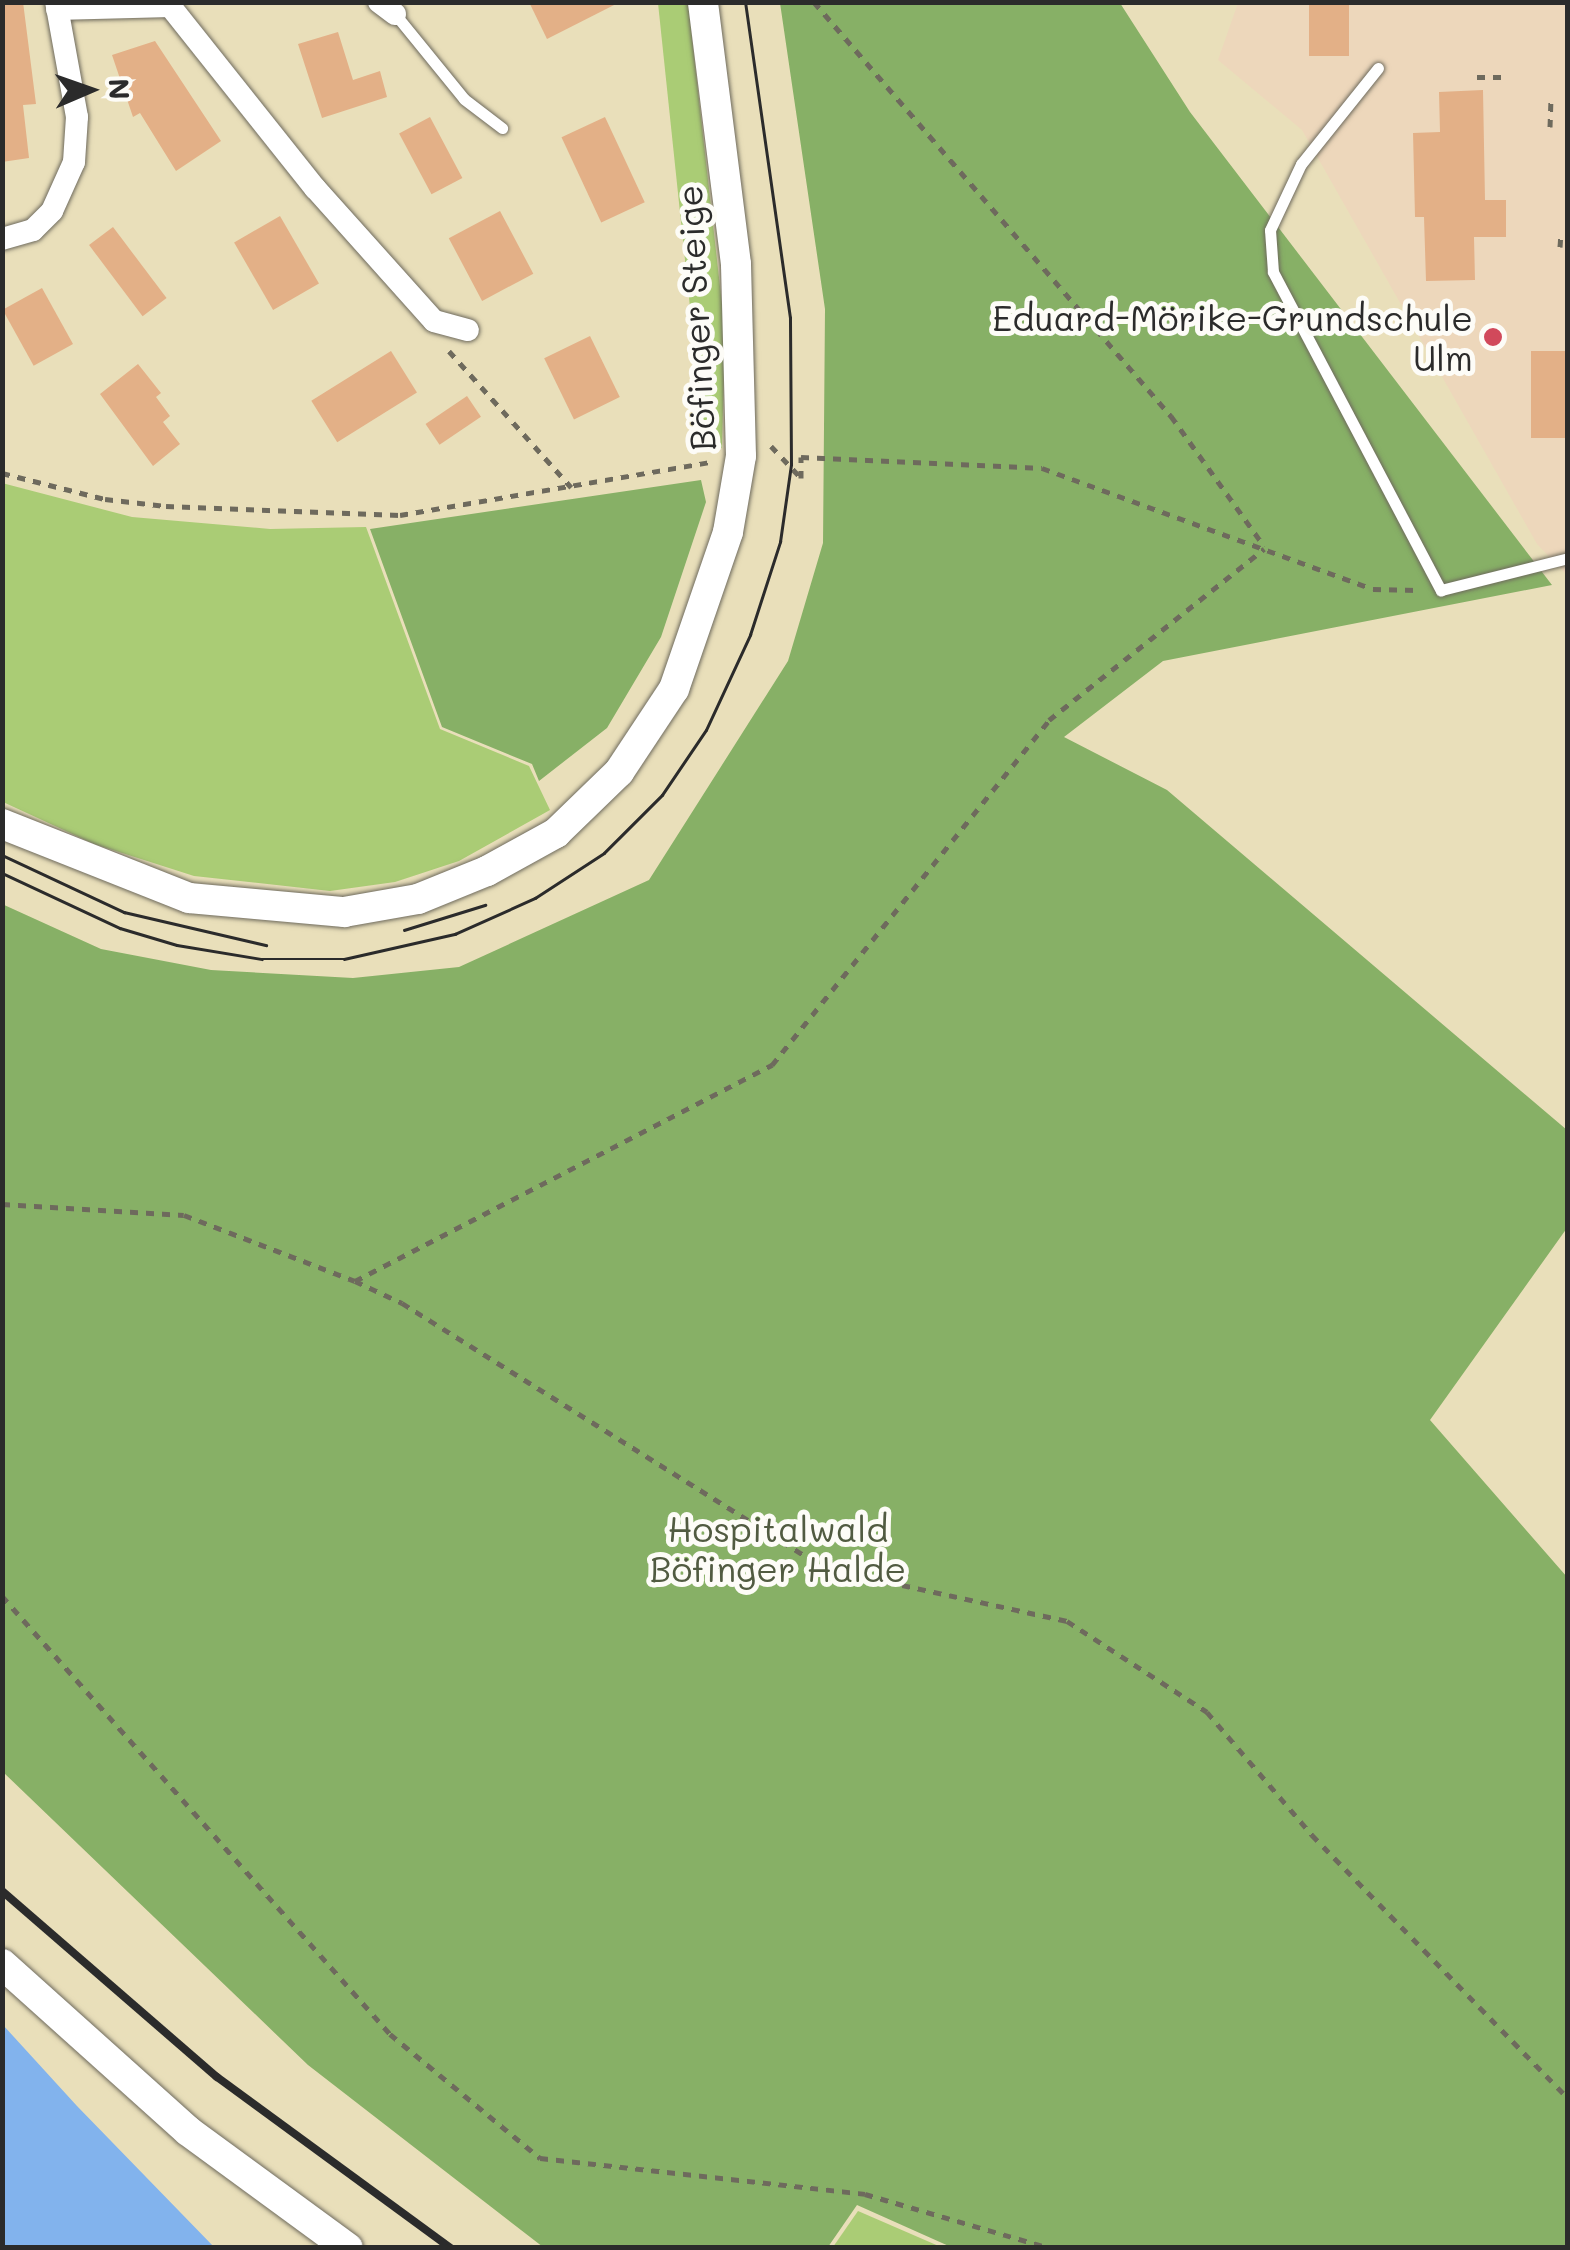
<!DOCTYPE html>
<html>
<head>
<meta charset="utf-8">
<style>
	body { margin:0 }
	#map { position:relative; width:1570px; height:2250px; overflow:hidden; background:#e9dfba; font-family:Mali,sans-serif }
	div>[style] { position:absolute }
	.built>* { inset:0; background:#edd7bb }
	.green>* { inset:0; background:#aacc75 }
	.forest>* { inset:0; background:#87b066 }
	.water>* { inset:0; background:#82b3ed }
	.building>* { inset:0; background:#e3b087; transform-origin:0 0 }
	.path>* { height:5px; margin-top:-2.5px; transform-origin:0; background:repeating-linear-gradient(90deg,#6e6a5d 0 8px,transparent 0 16px) }
	.roads { filter:drop-shadow(0 0 2px #6e6a5d) drop-shadow(0 0 2px #6e6a5d) }
	.service>* { height:11px; margin:-5.5px; padding:0 5.5px; transform-origin:5.5px; border-radius:5.5px; background:#fff }
	.minor>* { height:22px; margin:-11px; padding:0 11px; transform-origin:11px; border-radius:11px; background:#fff }
	.tertiary>* { height:30px; margin:-15px; padding:0 15px; transform-origin:15px; border-radius:15px; background:#fff }
	.tram>* { height:2.5px; margin:-1.25px; padding:0 1.25px; transform-origin:1.25px; border-radius:1.25px; background:#2b2b2b }
	.rail>* { height:8px; margin:-4px; padding:0 4px; transform-origin:4px; border-radius:4px; background:#2b2b2b }
	.dots>* { width:28px; height:28px; translate:-50% -50%; box-sizing:border-box; border:5px solid #fdfcf7; border-radius:50% }
	span { translate:-50% -50%; white-space:nowrap; text-align:center; line-height:1.15; -webkit-text-stroke:10px #fdfcf7; paint-order:stroke }
	.poi-label { font-size:35px; color:#2b2b2b }
	.right { translate:-100% -50%; text-align:right }
	.street-label { font-size:35px; color:#2b2b2b }
	.park-label { font-size:35px; color:#515b41 }
	.frame { position:absolute; inset:0; border:5px solid #2b2b2b; pointer-events:none }
	.north { position:absolute; left:40px; top:40px; width:100px; height:100px; -webkit-text-stroke:8px #fdfcf7; paint-order:stroke; rotate:88deg; font-size:28px; font-weight:700; line-height:40px; text-align:center; color:#2b2b2b }
	.north::after { content:''; display:block; margin:auto; width:35px; height:45px; background:#2b2b2b; clip-path:polygon(50% 0,100% 100%,50% 72%,0 100%) }
</style>
</head>
<body>
<div id="map">
	<div class="built">
		<i style="clip-path:polygon(1238px 3px,1567px 3px,1567px 575px,1537px 544px,1302px 130px,1218px 60px)"></i>
	</div>
	<div class="green">
		<i style="clip-path:polygon(658px 3px,688px 3px,690px 20px,725px 331px,722px 448px,705px 450px)"></i>
		<i style="clip-path:polygon(2px 483px,132px 517px,270px 529px,366px 527px,440px 729px,529px 766px,550px 810px,459px 861px,395px 882px,330px 891px,194px 876px,94px 844px,3px 802px)"></i>
		<i style="clip-path:polygon(858px 2211px,941px 2247px,833px 2247px)"></i>
	</div>
	<div class="forest">
		<i style="clip-path:polygon(780px 3px,1120px 3px,1190px 112px,1552px 585px,1163px 661px,1064px 737px,1167px 790px,1567px 1130px,1567px 1228px,1430px 1420px,1567px 1577px,1567px 2247px,951px 2247px,857px 2205px,828px 2247px,543px 2247px,308px 2065px,3px 1772px,2px 904px,101px 949px,211px 970px,353px 978px,459px 967px,649px 880px,788px 661px,823px 543px,825px 309px)"></i>
		<i style="clip-path:polygon(701px 480px,706px 502px,661px 637px,607px 728px,539px 781px,532px 764px,442px 727px,370px 529px)"></i>
	</div>
	<div class="water">
		<i style="clip-path:polygon(3px 2025px,77px 2106px,214px 2247px,3px 2247px)"></i>
	</div>
	<div class="building">
		<i style="clip-path:polygon(2px 2px,23px 2px,36px 104px,23px 105px,29px 158px,2px 162px)"></i>
		<i style="clip-path:polygon(529px 2px,620px 2px,547px 39px)"></i>
		<i style="left:1309px;top:2px;width:40px;height:54px"></i>
		<i style="clip-path:polygon(338px 32px,353px 80px,380px 71px,387px 97px,322px 118px,298px 44px)"></i>
		<i style="clip-path:polygon(155px 41px,221px 141px,176px 171px,140px 113px,133px 117px,112px 55px)"></i>
		<i style="clip-path:polygon(1483px 90px,1485px 200px,1506px 200px,1506px 237px,1474px 237px,1475px 280px,1426px 281px,1424px 217px,1415px 217px,1413px 133px,1440px 132px,1439px 92px)"></i>
		<i style="left:430px;top:117px;width:69px;height:35px;rotate:62deg"></i>
		<i style="left:605px;top:117px;width:94px;height:48px;rotate:65deg"></i>
		<i style="left:500px;top:211px;width:71px;height:58px;rotate:62deg"></i>
		<i style="left:280px;top:216px;width:78px;height:53px;rotate:60deg"></i>
		<i style="left:113px;top:227px;width:89px;height:30px;rotate:53deg"></i>
		<i style="left:42px;top:288px;width:64px;height:45px;rotate:61deg"></i>
		<i style="left:590px;top:336px;width:68px;height:51px;rotate:64deg"></i>
		<i style="left:391px;top:351px;width:49px;height:94px;rotate:58deg"></i>
		<i style="left:1568px;top:351px;width:87px;height:37px;rotate:90deg"></i>
		<i style="clip-path:polygon(138px 364px,161px 393px,156px 397px,170px 416px,163px 422px,180px 444px,153px 466px,100px 394px)"></i>
		<i style="left:467px;top:396px;width:25px;height:50px;rotate:56deg"></i>
	</div>
	<div class="path">
		<i style="left:814px;top:2px;width:547px;rotate:49.23deg"></i>
		<i style="left:1171px;top:416px;width:160px;rotate:54.4deg"></i>
		<i style="left:1477px;top:77px;width:25px"></i>
		<i style="left:1550px;top:127px;width:26px;rotate:-88deg"></i>
		<i style="left:1560px;top:247px;width:14px;rotate:-86deg"></i>
		<i style="left:449px;top:351px;width:183px;rotate:48.1deg"></i>
		<i style="left:771px;top:446px;width:44px;rotate:46.8deg"></i>
		<i style="left:801px;top:478px;width:21px;rotate:-90deg"></i>
		<i style="left:801px;top:457px;width:241px;rotate:2.6deg"></i>
		<i style="left:1042px;top:468px;width:352px;rotate:20.1deg"></i>
		<i style="left:1373px;top:589px;width:45px;rotate:1.3deg"></i>
		<i style="left:2px;top:473px;width:106px;rotate:14.2deg"></i>
		<i style="left:105px;top:499px;width:61px;rotate:6.5deg"></i>
		<i style="left:166px;top:506px;width:234px;rotate:2.2deg"></i>
		<i style="left:400px;top:515px;width:314px;rotate:-9.7deg"></i>
		<i style="left:2px;top:1204px;width:182px;rotate:3.5deg"></i>
		<i style="left:184px;top:1215px;width:183px;rotate:21.1deg"></i>
		<i style="left:355px;top:1281px;width:52px;rotate:25.1deg"></i>
		<i style="left:402px;top:1303px;width:498px;rotate:32.1deg"></i>
		<i style="left:824px;top:1568px;width:249px;rotate:12.3deg"></i>
		<i style="left:1067px;top:1621px;width:167px;rotate:33deg"></i>
		<i style="left:1207px;top:1712px;width:162px;rotate:49.5deg"></i>
		<i style="left:1312px;top:1835px;width:367px;rotate:45.8deg"></i>
		<i style="left:355px;top:1281px;width:470px;rotate:-27.4deg"></i>
		<i style="left:772px;top:1065px;width:442px;rotate:-51.2deg"></i>
		<i style="left:1049px;top:720px;width:275px;rotate:-38.5deg"></i>
		<i style="left:2px;top:1596px;width:585px;rotate:48.46deg"></i>
		<i style="left:390px;top:2034px;width:195px;rotate:39.6deg"></i>
		<i style="left:540px;top:2158px;width:327px;rotate:6.3deg"></i>
		<i style="left:865px;top:2194px;width:193px;rotate:16.3deg"></i>
	</div>
	<div class="roads">
		<div class="service">
			<i style="left:395px;top:14px;width:109px;rotate:50.9deg"></i>
			<i style="left:464px;top:99px;width:48px;rotate:37.3deg"></i>
			<i style="left:1378px;top:68px;width:123px;rotate:128.7deg"></i>
			<i style="left:1301px;top:164px;width:73px;rotate:115.2deg"></i>
			<i style="left:1270px;top:230px;width:42px;rotate:85.9deg"></i>
			<i style="left:1273px;top:272px;width:360px;rotate:62.2deg"></i>
			<i style="left:1441px;top:590px;width:131px;rotate:-14.1deg"></i>
		</div>
		<div class="minor">
			<i style="left:379px;top:2px;width:20px;rotate:37deg"></i>
			<i style="left:57px;top:9px;width:113px;rotate:-1.5deg"></i>
			<i style="left:170px;top:6px;width:233px;rotate:51.5deg"></i>
			<i style="left:315px;top:188px;width:178px;rotate:48.2deg"></i>
			<i style="left:434px;top:321px;width:35px;rotate:15deg"></i>
			<i style="left:2px;top:239px;width:32px;rotate:-16deg"></i>
			<i style="left:33px;top:230px;width:27px;rotate:-45deg"></i>
			<i style="left:52px;top:211px;width:54px;rotate:-65.8deg"></i>
			<i style="left:74px;top:162px;width:45px;rotate:-86.2deg"></i>
			<i style="left:77px;top:117px;width:117px;rotate:-100.3deg"></i>
		</div>
		<div class="tertiary">
			<i style="left:2px;top:824px;width:201px;rotate:21.6deg"></i>
			<i style="left:189px;top:898px;width:156px;rotate:5.2deg"></i>
			<i style="left:344px;top:912px;width:75px;rotate:-10deg"></i>
			<i style="left:418px;top:899px;width:74px;rotate:-22.1deg"></i>
			<i style="left:487px;top:871px;width:79px;rotate:-28.8deg"></i>
			<i style="left:556px;top:833px;width:88px;rotate:-44.1deg"></i>
			<i style="left:619px;top:772px;width:100px;rotate:-56.5deg"></i>
			<i style="left:674px;top:689px;width:166px;rotate:-71deg"></i>
			<i style="left:728px;top:532px;width:77px;rotate:-80.3deg"></i>
			<i style="left:741px;top:456px;width:192px;rotate:-91.5deg"></i>
			<i style="left:736px;top:264px;width:264px;rotate:-97.2deg"></i>
			<i style="left:2px;top:1964px;width:250px;rotate:41.9deg"></i>
			<i style="left:188px;top:2131px;width:198px;rotate:36.2deg"></i>
		</div>
	</div>
	<div class="tram">
		<i style="left:2px;top:855px;width:135px;rotate:25deg"></i>
		<i style="left:124px;top:912px;width:146px;rotate:13.1deg"></i>
		<i style="left:2px;top:873px;width:130px;rotate:25deg"></i>
		<i style="left:120px;top:928px;width:59px;rotate:16.6deg"></i>
		<i style="left:177px;top:945px;width:86px;rotate:9.4deg"></i>
		<i style="left:262px;top:959px;width:82px"></i>
		<i style="left:344px;top:959px;width:114px;rotate:-12.7deg"></i>
		<i style="left:455px;top:934px;width:88px;rotate:-24.2deg"></i>
		<i style="left:535px;top:898px;width:82px;rotate:-33.1deg"></i>
		<i style="left:604px;top:853px;width:82px;rotate:-45deg"></i>
		<i style="left:662px;top:795px;width:78px;rotate:-55.9deg"></i>
		<i style="left:706px;top:730px;width:105px;rotate:-65.1deg"></i>
		<i style="left:750px;top:635px;width:98px;rotate:-72.1deg"></i>
		<i style="left:780px;top:542px;width:78px;rotate:-81.9deg"></i>
		<i style="left:791px;top:465px;width:147px;rotate:-90.4deg"></i>
		<i style="left:790px;top:318px;width:319px;rotate:-98.1deg"></i>
		<i style="left:404px;top:930px;width:85px;rotate:-17.2deg"></i>
	</div>
	<div class="rail">
		<i style="left:2px;top:1891px;width:284px;rotate:40.9deg"></i>
		<i style="left:217px;top:2077px;width:290px;rotate:36.2deg"></i>
	</div>
	<div class="dots">
		<i style="left:1493px;top:337px;background:#d1495b"></i>
	</div>
	<div class="poi-label">
		<span class="right" style="left:1473px;top:337px">Eduard-Mörike-Grundschule<br>Ulm</span>
	</div>
	<div class="street-label">
		<span style="left:695px;top:318px;rotate:-93deg">Böfinger Steige</span>
	</div>
	<div class="park-label">
		<span style="left:778px;top:1548px">Hospitalwald<br>Böfinger Halde</span>
	</div>
	<div class="frame"></div>
	<div class="north">N</div>
</div>
</body>
</html>
